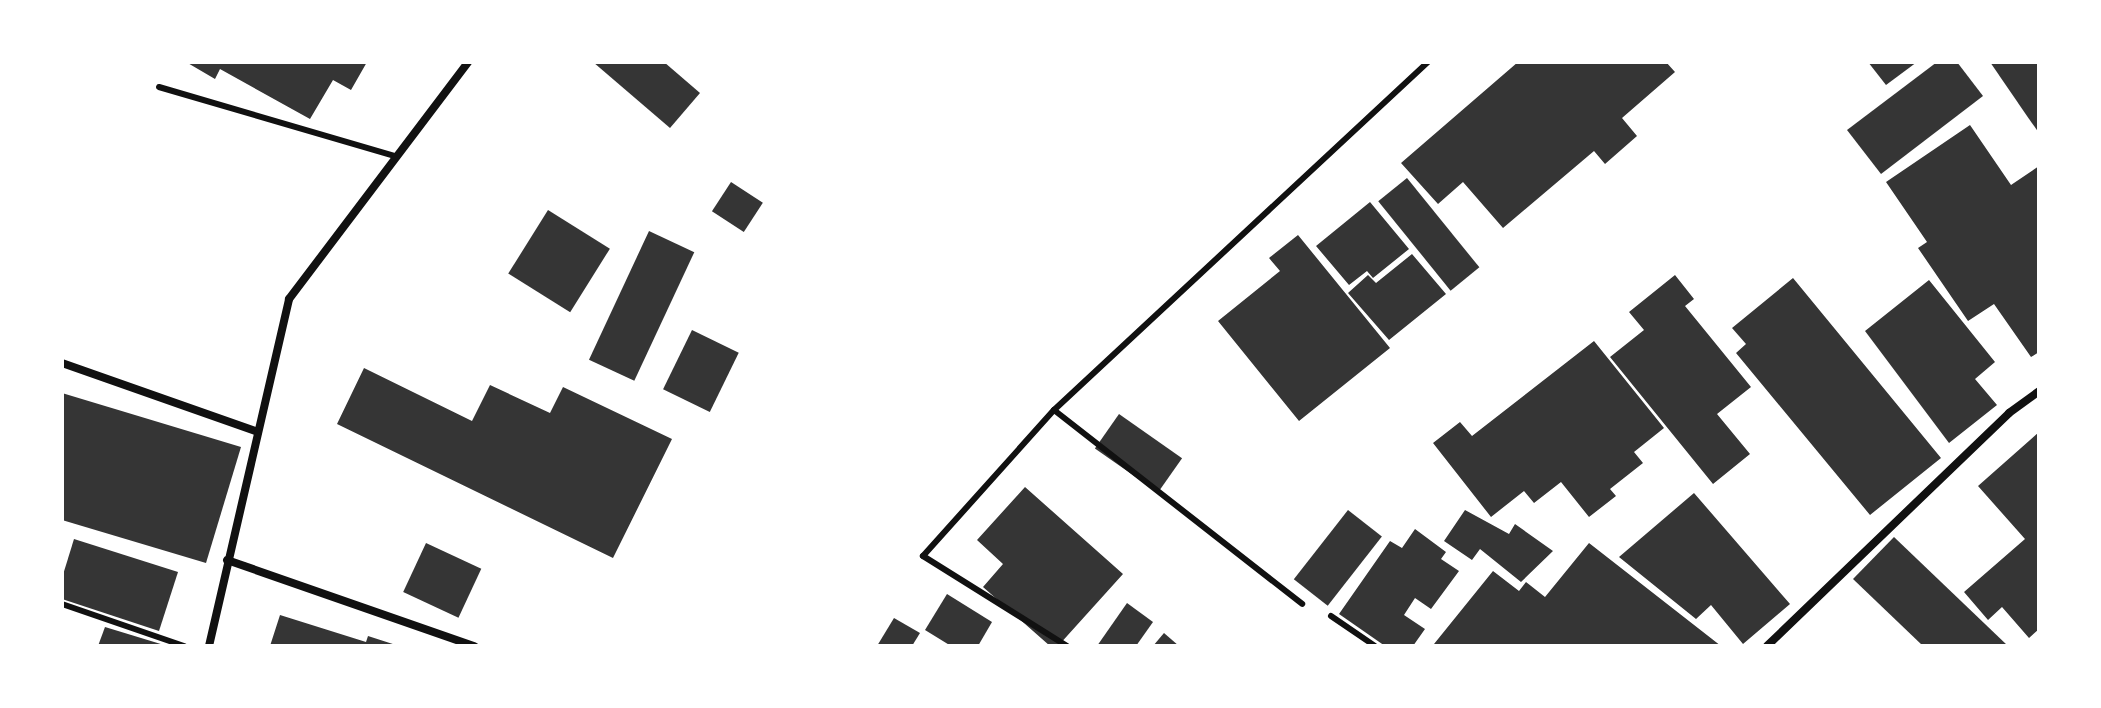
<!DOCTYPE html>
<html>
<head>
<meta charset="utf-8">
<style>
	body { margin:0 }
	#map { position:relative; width:2101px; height:708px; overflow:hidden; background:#fff; font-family:Quicksand,sans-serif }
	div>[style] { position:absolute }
	.building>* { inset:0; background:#353535; transform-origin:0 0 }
	.service>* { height:6px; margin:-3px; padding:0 3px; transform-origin:3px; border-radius:3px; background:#111 }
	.minor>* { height:8px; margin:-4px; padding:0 4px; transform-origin:4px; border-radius:4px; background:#111 }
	span { translate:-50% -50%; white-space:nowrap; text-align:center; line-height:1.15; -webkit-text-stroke:6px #fff; paint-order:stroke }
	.frame { position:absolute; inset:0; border:64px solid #fff; pointer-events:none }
</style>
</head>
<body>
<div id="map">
	<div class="building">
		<i style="clip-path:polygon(186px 62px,367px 62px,351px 90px,333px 80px,310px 119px,220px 69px,215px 79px)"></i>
		<i style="clip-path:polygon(593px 62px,664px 62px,700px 93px,670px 128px)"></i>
		<i style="clip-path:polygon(1518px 62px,1666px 62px,1675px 72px,1622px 118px,1637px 136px,1605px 164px,1594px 151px,1503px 228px,1463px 182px,1438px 204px,1401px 163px)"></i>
		<i style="clip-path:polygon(1868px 62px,1917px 62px,1886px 85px)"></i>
		<i style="clip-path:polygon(1937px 62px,1957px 62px,1983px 96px,1881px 174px,1847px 130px)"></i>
		<i style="clip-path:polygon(1990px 62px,2039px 62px,2039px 133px,2027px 116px)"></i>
		<i style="clip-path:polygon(1970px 125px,2011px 185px,2039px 166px,2039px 352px,2031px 357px,1994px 304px,1968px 321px,1918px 248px,1927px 242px,1886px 182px)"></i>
		<i style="left:1407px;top:178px;width:115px;height:37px;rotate:51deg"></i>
		<i style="left:731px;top:182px;width:38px;height:35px;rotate:33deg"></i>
		<i style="clip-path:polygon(1370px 202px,1409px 249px,1373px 278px,1367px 271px,1349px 285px,1316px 246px)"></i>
		<i style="left:548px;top:210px;width:73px;height:75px;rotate:32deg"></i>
		<i style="left:649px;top:231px;width:50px;height:142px;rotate:25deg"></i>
		<i style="clip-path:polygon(1298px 235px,1390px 348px,1299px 421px,1218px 321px,1280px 271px,1269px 258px)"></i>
		<i style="clip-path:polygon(1412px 254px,1446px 294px,1389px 340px,1348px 293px,1368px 275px,1376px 283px)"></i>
		<i style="clip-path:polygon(1675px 275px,1694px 299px,1685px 306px,1751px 387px,1717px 414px,1750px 454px,1713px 484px,1610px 357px,1644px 330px,1629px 312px)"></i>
		<i style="clip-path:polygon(1793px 278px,1941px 458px,1870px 515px,1736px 353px,1746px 344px,1732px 328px)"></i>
		<i style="clip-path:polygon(1929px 280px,1995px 362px,1975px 379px,1997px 405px,1949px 443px,1865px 331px)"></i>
		<i style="left:692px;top:330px;width:52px;height:66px;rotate:26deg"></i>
		<i style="clip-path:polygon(1594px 341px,1664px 428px,1634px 452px,1643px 463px,1610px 489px,1616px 496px,1589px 517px,1561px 482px,1534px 503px,1524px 491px,1491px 517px,1433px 443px,1460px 422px,1472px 436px)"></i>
		<i style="clip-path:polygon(364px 368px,472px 421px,490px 385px,550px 413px,563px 387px,672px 439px,613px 558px,337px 424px)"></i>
		<i style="clip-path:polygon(62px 393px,241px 447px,206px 563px,62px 520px)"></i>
		<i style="left:1119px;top:414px;width:77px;height:42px;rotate:35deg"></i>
		<i style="clip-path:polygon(2039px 432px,2039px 629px,2029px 638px,2002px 607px,1988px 620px,1964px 592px,2025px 539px,1978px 486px)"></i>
		<i style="clip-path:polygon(1025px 487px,1123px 574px,1058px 646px,1050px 646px,983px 587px,1003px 564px,977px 540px)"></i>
		<i style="clip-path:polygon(1694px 493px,1790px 604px,1743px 644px,1711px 605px,1696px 619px,1619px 557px)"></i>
		<i style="left:1348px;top:510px;width:43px;height:88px;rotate:38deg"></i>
		<i style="clip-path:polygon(1465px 510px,1509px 534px,1515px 524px,1553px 551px,1521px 582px,1480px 549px,1472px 560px,1444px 541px)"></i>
		<i style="clip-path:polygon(1415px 529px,1446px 552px,1441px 559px,1459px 571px,1431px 609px,1415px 598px,1404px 615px,1425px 629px,1413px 646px,1385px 646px,1339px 614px,1390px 541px,1402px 548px)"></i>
		<i style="clip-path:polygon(1894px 537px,2008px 646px,1923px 646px,1853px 579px)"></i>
		<i style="clip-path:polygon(74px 539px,178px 572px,159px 631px,62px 599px,62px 578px)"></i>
		<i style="left:426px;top:543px;width:61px;height:54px;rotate:25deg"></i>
		<i style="clip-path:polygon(1589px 543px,1721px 646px,1434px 644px,1493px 571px,1519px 591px,1526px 582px,1545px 597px)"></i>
		<i style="clip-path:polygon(947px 594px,992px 622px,978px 646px,951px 646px,925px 630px)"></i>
		<i style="clip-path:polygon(1127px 603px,1153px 622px,1136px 646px,1097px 646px)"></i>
		<i style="clip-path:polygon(280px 615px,366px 642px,368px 636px,399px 646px,270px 646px)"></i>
		<i style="clip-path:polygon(894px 618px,920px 633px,912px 646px,877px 646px)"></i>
		<i style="clip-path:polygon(105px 627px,164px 645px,164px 646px,98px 646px)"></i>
		<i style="clip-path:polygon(1164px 633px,1179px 646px,1153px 646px)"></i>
	</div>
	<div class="service">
		<i style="left:159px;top:87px;width:246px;rotate:16.3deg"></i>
		<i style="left:1054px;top:410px;width:315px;rotate:38deg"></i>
		<i style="left:62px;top:604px;width:129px;rotate:19deg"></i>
		<i style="left:1331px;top:616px;width:53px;rotate:34.3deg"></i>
		<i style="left:1067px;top:646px;width:170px;rotate:-148deg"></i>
		<i style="left:923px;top:556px;width:196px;rotate:-48.1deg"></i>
		<i style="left:1054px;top:410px;width:511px;rotate:-42.94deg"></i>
	</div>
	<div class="minor">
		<i style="left:62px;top:363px;width:205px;rotate:19.4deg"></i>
		<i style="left:227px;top:560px;width:262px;rotate:19.2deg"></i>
		<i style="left:209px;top:646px;width:356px;rotate:-77deg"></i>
		<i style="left:289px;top:299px;width:297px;rotate:-52.9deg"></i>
		<i style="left:1767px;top:646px;width:336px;rotate:-43.9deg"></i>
		<i style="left:2009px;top:413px;width:37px;rotate:-36deg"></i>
	</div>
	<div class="frame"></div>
</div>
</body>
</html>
